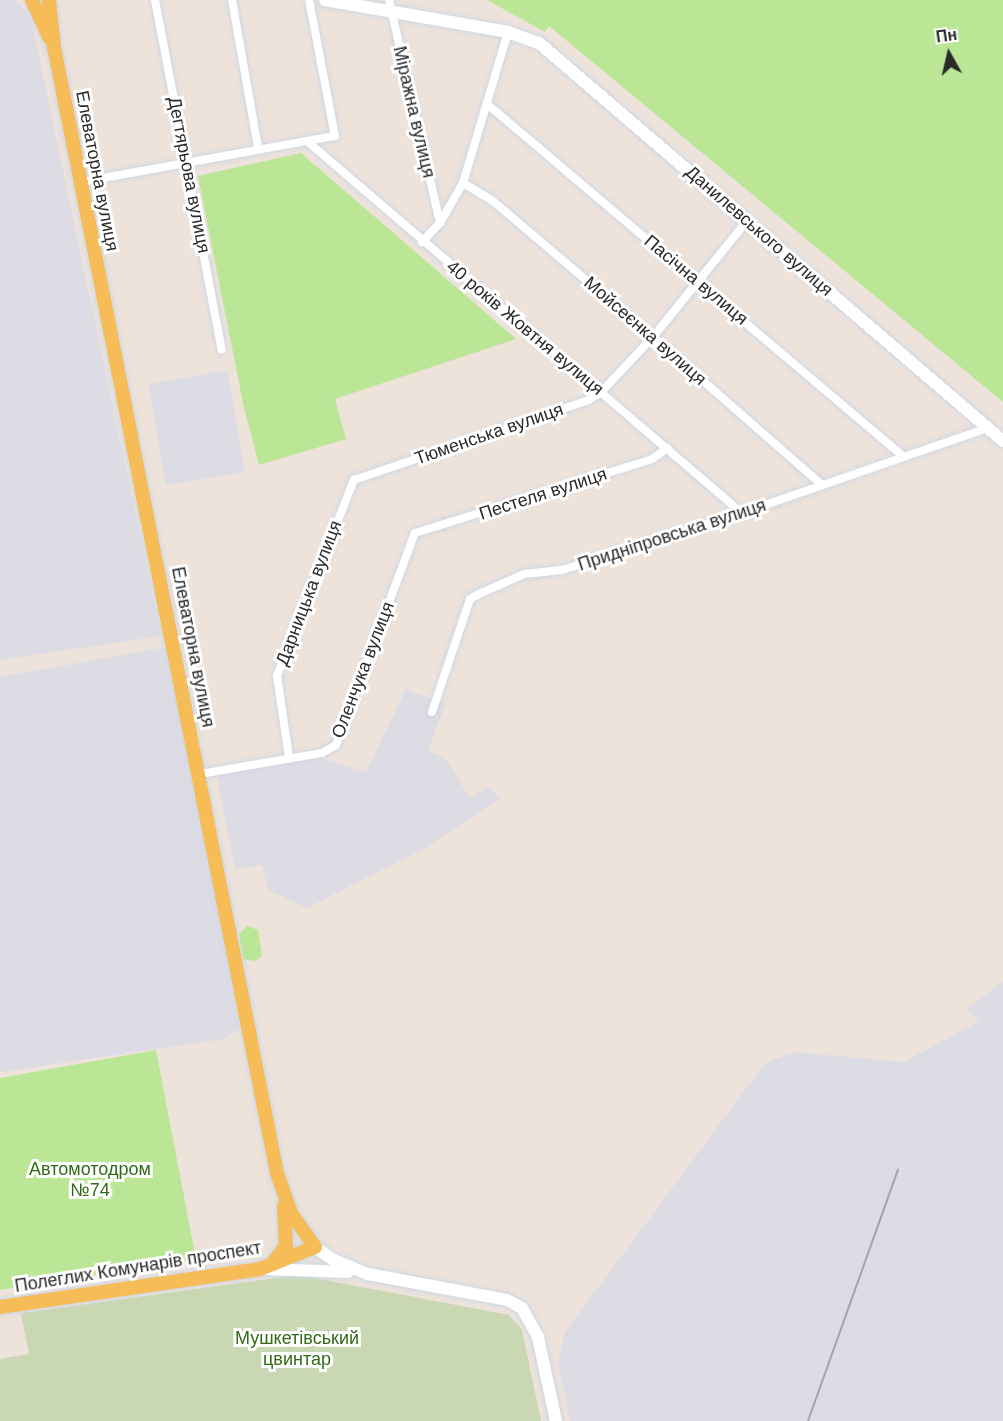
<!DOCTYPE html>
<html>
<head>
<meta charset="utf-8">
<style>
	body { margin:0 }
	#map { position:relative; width:1003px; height:1421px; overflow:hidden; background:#ede3db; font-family:Helvetica,sans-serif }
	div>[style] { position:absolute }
	.industrial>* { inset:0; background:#dddce5; transform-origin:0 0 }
	.green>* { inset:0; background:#bbe695 }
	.cemetery>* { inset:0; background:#c9d7b2 }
	.roads { filter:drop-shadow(0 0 2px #d0d7e3) drop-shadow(0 0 2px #d0d7e3) }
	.street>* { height:8px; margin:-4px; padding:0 4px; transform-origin:4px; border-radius:4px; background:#fff }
	.secondary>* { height:12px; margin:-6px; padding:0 6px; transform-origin:6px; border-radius:6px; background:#fff }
	.primary>* { height:14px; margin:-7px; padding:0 7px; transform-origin:7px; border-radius:7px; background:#f6bc57 }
	.rail>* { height:2px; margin:-1px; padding:0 1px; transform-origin:1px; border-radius:1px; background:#9ea4b5 }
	span { translate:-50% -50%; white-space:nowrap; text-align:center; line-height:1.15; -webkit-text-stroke:6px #fff; paint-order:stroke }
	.street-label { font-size:18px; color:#2a2a2a }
	.park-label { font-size:18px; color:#336a17 }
	.north { position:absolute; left:919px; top:24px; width:60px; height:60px; -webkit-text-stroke:4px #fff; paint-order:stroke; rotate:352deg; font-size:16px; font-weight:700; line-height:24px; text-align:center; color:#2a2a2a }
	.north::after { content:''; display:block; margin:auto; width:21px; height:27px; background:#2a2a2a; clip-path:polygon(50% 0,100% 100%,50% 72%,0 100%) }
</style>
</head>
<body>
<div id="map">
	<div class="industrial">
		<i style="clip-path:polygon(0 0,16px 0,31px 18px,161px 636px,0 660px)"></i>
		<i style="left:227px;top:370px;width:103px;height:80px;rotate:80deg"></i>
		<i style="clip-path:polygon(171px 646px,240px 1017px,238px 1029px,225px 1039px,0 1072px,0 677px)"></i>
		<i style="clip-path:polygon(406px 689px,445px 704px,428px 751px,446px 759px,470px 798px,488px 787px,501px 798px,427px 847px,307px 908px,268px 890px,262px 865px,235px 869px,218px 783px,220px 774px,313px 756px,366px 772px)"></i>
		<i style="clip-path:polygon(1003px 981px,1003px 1421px,570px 1421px,558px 1363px,565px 1332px,765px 1063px,794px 1052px,904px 1062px,979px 1021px,967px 1009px)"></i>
	</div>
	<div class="green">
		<i style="clip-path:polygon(487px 0,1003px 0,1003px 402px,549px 26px,545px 32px)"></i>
		<i style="clip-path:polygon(301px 153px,516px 339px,335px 399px,346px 439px,259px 465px,244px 408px,198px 176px)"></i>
		<i style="clip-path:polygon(247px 926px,258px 930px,262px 956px,255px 961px,243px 959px,239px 934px)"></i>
		<i style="clip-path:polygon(156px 1050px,196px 1259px,0 1290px,0 1078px)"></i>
	</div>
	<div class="cemetery">
		<i style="clip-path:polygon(298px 1275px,509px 1315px,522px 1330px,541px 1421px,0 1421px,0 1359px,29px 1354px,21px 1313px)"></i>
	</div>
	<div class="roads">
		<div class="street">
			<i style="left:155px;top:0;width:356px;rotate:79.2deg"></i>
			<i style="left:232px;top:0;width:150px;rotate:80deg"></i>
			<i style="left:389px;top:0;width:229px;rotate:77.1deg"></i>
			<i style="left:487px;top:104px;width:546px;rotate:40.25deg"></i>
			<i style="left:308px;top:142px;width:571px;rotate:40.53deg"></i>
			<i style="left:81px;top:182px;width:258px;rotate:-10.3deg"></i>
			<i style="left:335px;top:136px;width:138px;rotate:-100.8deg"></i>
			<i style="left:463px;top:183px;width:35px;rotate:31deg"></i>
			<i style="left:493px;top:201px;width:210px;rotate:40.4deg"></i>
			<i style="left:653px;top:337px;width:225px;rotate:41.2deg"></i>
			<i style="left:422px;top:242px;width:26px;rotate:-47deg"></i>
			<i style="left:440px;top:223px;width:46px;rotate:-60.1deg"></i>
			<i style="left:463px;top:183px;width:158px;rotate:-73.4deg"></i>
			<i style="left:432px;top:712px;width:119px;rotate:-71.4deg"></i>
			<i style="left:470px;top:599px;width:10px;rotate:-29deg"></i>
			<i style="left:479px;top:594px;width:49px;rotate:-24deg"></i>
			<i style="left:524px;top:574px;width:38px;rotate:-6deg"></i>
			<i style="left:562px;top:570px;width:189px;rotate:-17.6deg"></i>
			<i style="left:742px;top:513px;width:259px;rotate:-19.1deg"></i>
			<i style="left:289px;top:757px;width:82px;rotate:-98.4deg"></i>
			<i style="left:277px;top:676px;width:211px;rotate:-68.6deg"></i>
			<i style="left:354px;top:480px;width:248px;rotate:-18.8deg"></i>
			<i style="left:589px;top:400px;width:14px;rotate:-34deg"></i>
			<i style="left:601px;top:392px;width:76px;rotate:-46.6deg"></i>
			<i style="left:653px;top:337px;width:149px;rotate:-51deg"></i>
			<i style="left:200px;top:774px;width:124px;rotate:-9.8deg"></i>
			<i style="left:322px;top:753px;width:16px;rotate:-30deg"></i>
			<i style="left:336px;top:745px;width:226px;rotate:-69.6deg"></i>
			<i style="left:415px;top:533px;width:248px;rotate:-17.3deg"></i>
			<i style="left:652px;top:459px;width:19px;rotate:-35deg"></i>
		</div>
		<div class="secondary">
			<i style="left:325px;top:0;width:186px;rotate:9.9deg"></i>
			<i style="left:508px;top:32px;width:33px;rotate:20deg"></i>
			<i style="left:539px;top:43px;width:611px;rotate:40.62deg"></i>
			<i style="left:315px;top:1247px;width:21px;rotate:35deg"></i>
			<i style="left:332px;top:1259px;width:39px;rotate:23deg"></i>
			<i style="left:368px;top:1274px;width:141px;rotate:10.6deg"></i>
			<i style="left:507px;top:1300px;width:17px;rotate:28deg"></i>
			<i style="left:522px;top:1308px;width:33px;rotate:61deg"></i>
			<i style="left:538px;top:1337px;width:86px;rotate:77.9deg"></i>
			<i style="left:264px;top:1269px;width:84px;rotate:2deg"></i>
		</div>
		<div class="primary">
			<i style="left:32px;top:0;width:41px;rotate:65.3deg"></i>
			<i style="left:275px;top:1260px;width:18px;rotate:-52deg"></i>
			<i style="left:286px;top:1246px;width:40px;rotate:-92.9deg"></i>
			<i style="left:0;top:1307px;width:263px;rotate:-8.3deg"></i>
			<i style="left:260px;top:1269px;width:59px;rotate:-21.8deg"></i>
			<i style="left:315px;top:1247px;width:42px;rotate:-125.2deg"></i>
			<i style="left:291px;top:1213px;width:42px;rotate:-109.3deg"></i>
			<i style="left:277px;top:1173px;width:1148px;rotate:-101.2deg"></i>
			<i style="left:54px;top:47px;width:47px;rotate:-96.1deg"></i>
		</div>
	</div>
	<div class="rail">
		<i style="left:808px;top:1421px;width:267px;rotate:-70.3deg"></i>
	</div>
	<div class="street-label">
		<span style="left:414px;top:112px;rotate:77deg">Міражна вулиця</span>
		<span style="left:97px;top:171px;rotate:79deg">Елеваторна вулиця</span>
		<span style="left:189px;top:175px;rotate:79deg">Дегтярьова вулиця</span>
		<span style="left:759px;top:231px;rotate:41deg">Данилевського вулиця</span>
		<span style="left:696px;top:280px;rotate:40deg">Пасічна вулиця</span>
		<span style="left:525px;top:328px;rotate:40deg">40 років Жовтня вулиця</span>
		<span style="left:645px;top:331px;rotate:41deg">Мойсеєнка вулиця</span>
		<span style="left:489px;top:434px;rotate:-19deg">Тюменська вулиця</span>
		<span style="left:543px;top:494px;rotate:-18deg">Пестеля вулиця</span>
		<span style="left:672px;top:535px;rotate:-18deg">Придніпровська вулиця</span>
		<span style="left:309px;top:593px;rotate:-69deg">Дарницька вулиця</span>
		<span style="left:193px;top:647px;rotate:79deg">Елеваторна вулиця</span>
		<span style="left:363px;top:670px;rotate:-69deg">Оленчука вулиця</span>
		<span style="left:138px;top:1267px;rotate:-9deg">Полеглих Комунарів проспект</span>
	</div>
	<div class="park-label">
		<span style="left:90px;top:1180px">Автомотодром<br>№74</span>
		<span style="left:297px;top:1349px">Мушкетівський<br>цвинтар</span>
	</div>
	<div class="north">Пн</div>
</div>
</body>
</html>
